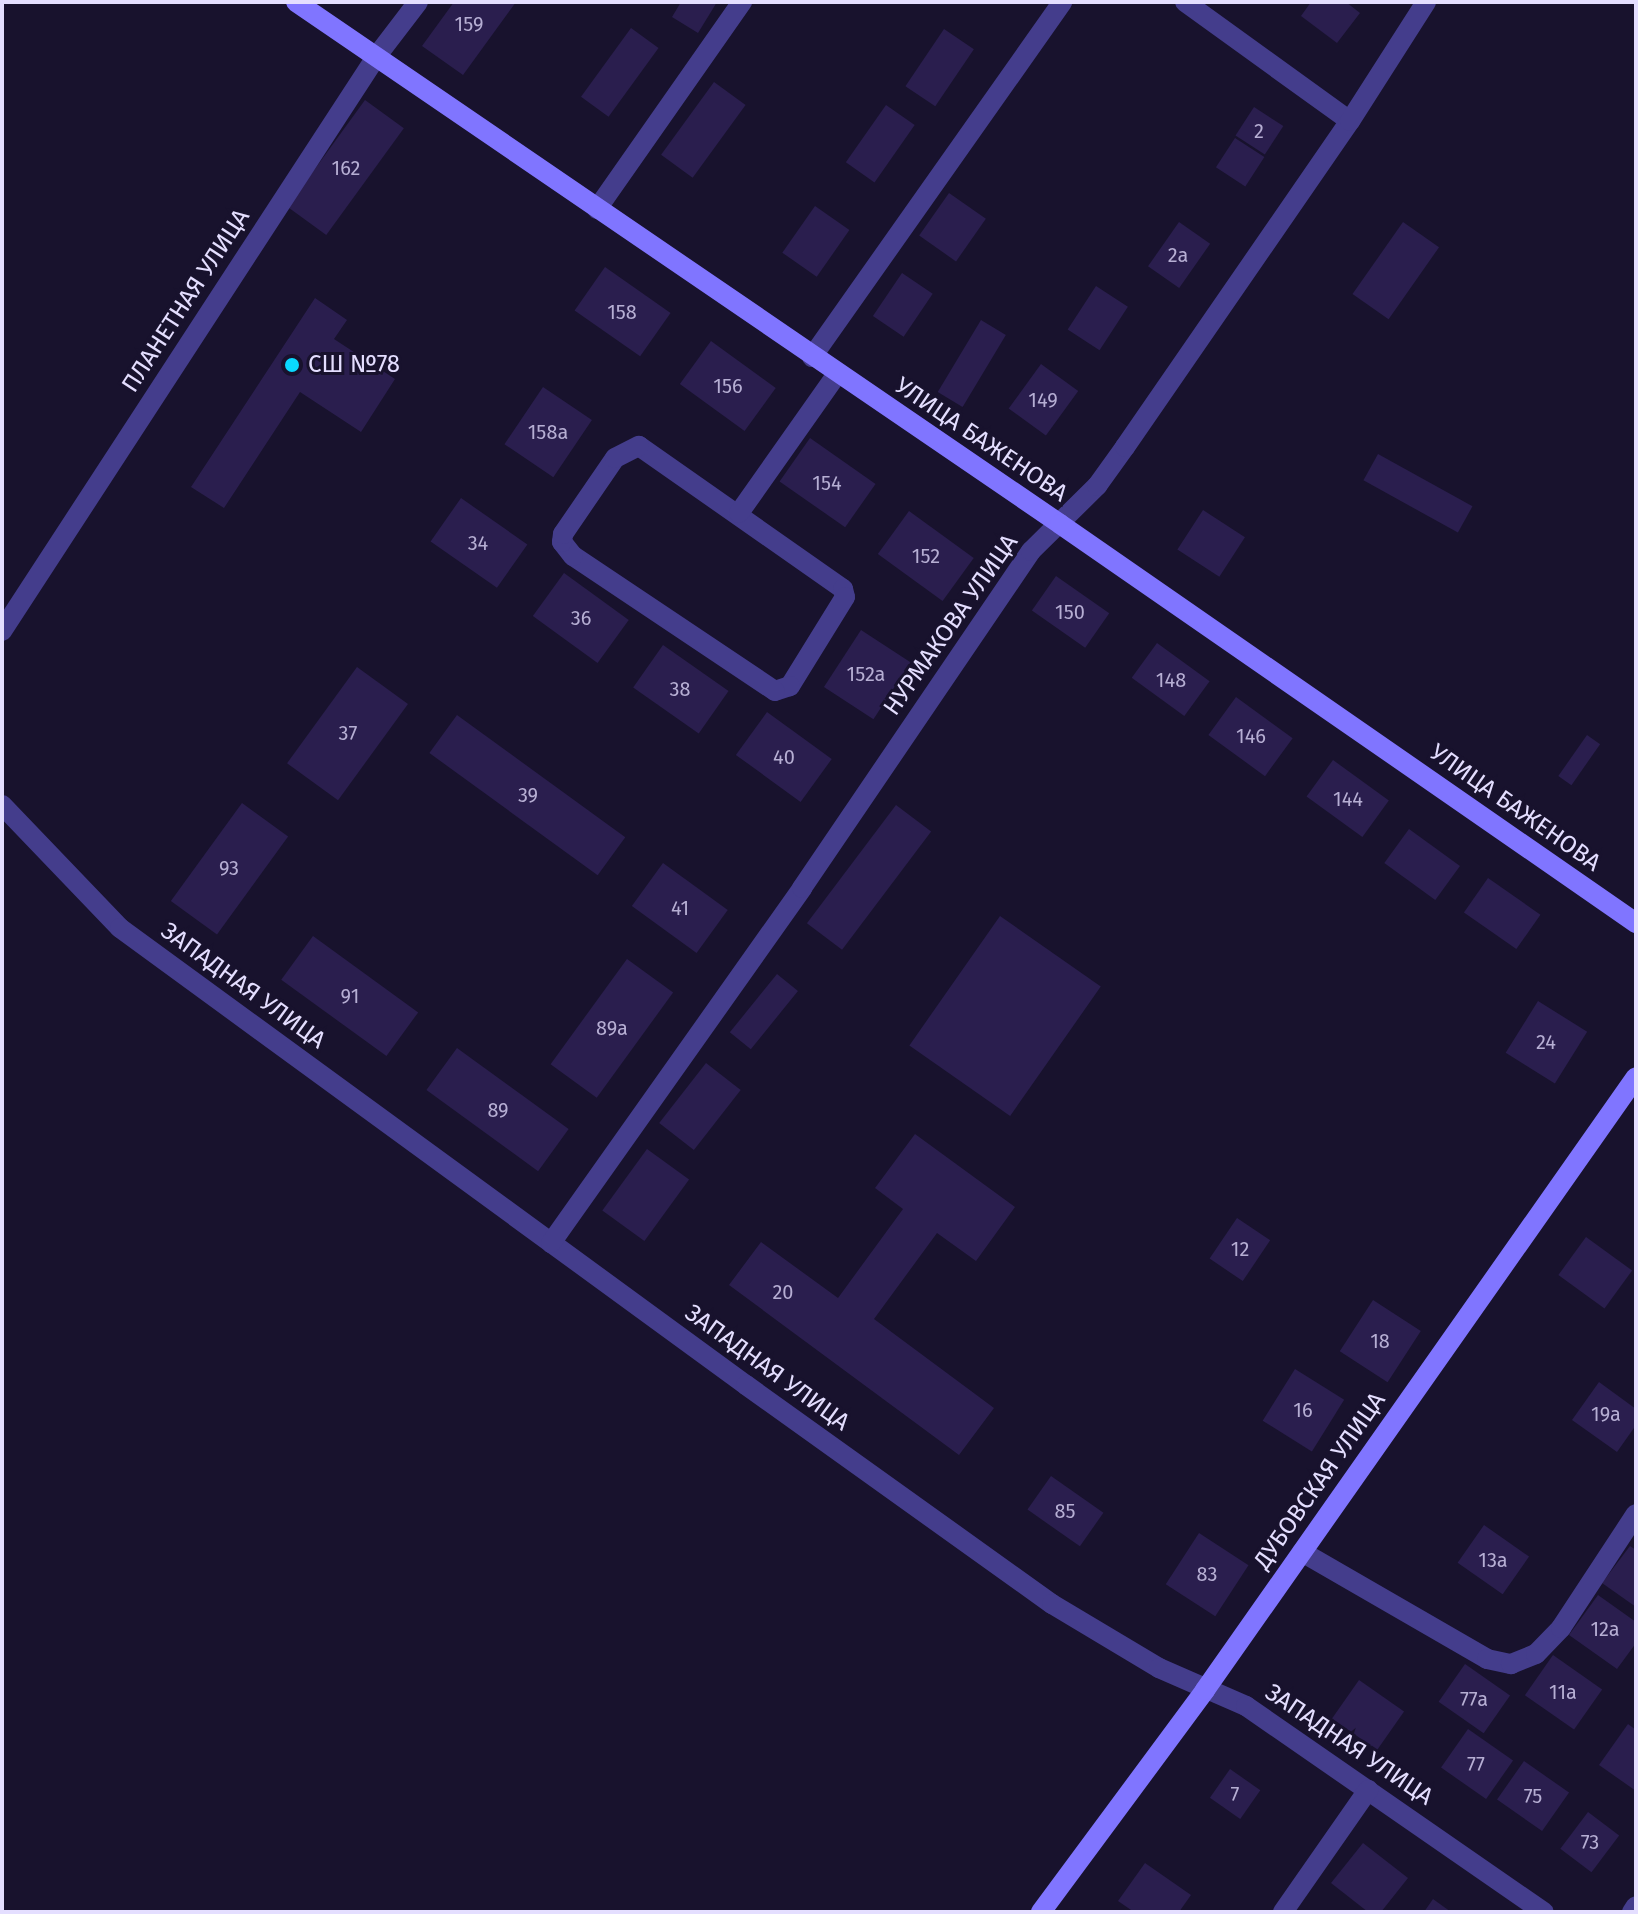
<!DOCTYPE html>
<html>
<head>
<meta charset="utf-8">
<style>
	body { margin:0 }
	#map { position:relative; width:1638px; height:1914px; overflow:hidden; background:#18122d; font-family:"Fira Sans",sans-serif }
	div>[style] { position:absolute }
	.building>* { inset:0; background:#2a1e4e; transform-origin:0 0 }
	.street>* { height:20px; margin:-10px; padding:0 10px; transform-origin:10px; border-radius:10px; background:#443d8c }
	.secondary>* { height:20px; margin:-10px; padding:0 10px; transform-origin:10px; border-radius:10px; background:#8075ff }
	.dots>* { width:22px; height:22px; translate:-50% -50%; box-sizing:border-box; border:4px solid #18122d; border-radius:50% }
	span { translate:-50% -50%; white-space:nowrap; text-align:center; line-height:1.15; -webkit-text-stroke:6px #18122d; paint-order:stroke }
	.number-label { font-size:20px; color:#b6aed3 }
	.number-label span { -webkit-text-stroke-width:0 }
	.street-label { font-size:24px; color:#e4deff }
	.poi-label { font-size:24px; color:#e4deff }
	.left { translate:0 -50%; text-align:left }
	.frame { position:absolute; inset:0; border:4px solid #e4deff; pointer-events:none }
</style>
</head>
<body>
<div id="map">
	<div class="building">
		<i style="clip-path:polygon(454px 2px,516px 2px,463px 75px,422px 46px)"></i>
		<i style="clip-path:polygon(681px 2px,717px 2px,698px 33px,672px 17px)"></i>
		<i style="clip-path:polygon(1311px 2px,1346px 2px,1360px 13px,1337px 43px,1301px 16px)"></i>
		<i style="left:631px;top:28px;width:34px;height:85px;rotate:36deg"></i>
		<i style="left:944px;top:29px;width:36px;height:69px;rotate:34deg"></i>
		<i style="left:714px;top:82px;width:39px;height:90px;rotate:36deg"></i>
		<i style="left:365px;top:100px;width:48px;height:132px;rotate:36deg"></i>
		<i style="left:886px;top:105px;width:35px;height:70px;rotate:35deg"></i>
		<i style="left:1254px;top:107px;width:35px;height:34px;rotate:33deg"></i>
		<i style="left:1235px;top:138px;width:35px;height:35px;rotate:33deg"></i>
		<i style="left:949px;top:193px;width:45px;height:52px;rotate:35deg"></i>
		<i style="left:815px;top:206px;width:42px;height:57px;rotate:35deg"></i>
		<i style="left:1179px;top:222px;width:38px;height:54px;rotate:35deg"></i>
		<i style="left:1403px;top:222px;width:44px;height:88px;rotate:35deg"></i>
		<i style="left:605px;top:267px;width:80px;height:53px;rotate:35deg"></i>
		<i style="left:902px;top:273px;width:37px;height:52px;rotate:34deg"></i>
		<i style="left:1096px;top:286px;width:38px;height:52px;rotate:33deg"></i>
		<i style="clip-path:polygon(315px 298px,347px 320px,334px 339px,395px 379px,361px 432px,300px 392px,224px 508px,191px 487px)"></i>
		<i style="left:981px;top:320px;width:29px;height:84px;rotate:31deg"></i>
		<i style="left:711px;top:341px;width:80px;height:53px;rotate:36deg"></i>
		<i style="left:1041px;top:364px;width:46px;height:55px;rotate:36deg"></i>
		<i style="left:543px;top:387px;width:59px;height:69px;rotate:34deg"></i>
		<i style="left:810px;top:438px;width:80px;height:53px;rotate:35deg"></i>
		<i style="left:1378px;top:454px;width:108px;height:30px;rotate:29deg"></i>
		<i style="left:461px;top:498px;width:81px;height:53px;rotate:35deg"></i>
		<i style="left:1203px;top:510px;width:50px;height:47px;rotate:33deg"></i>
		<i style="left:909px;top:511px;width:80px;height:53px;rotate:36deg"></i>
		<i style="left:564px;top:573px;width:80px;height:53px;rotate:36deg"></i>
		<i style="left:1056px;top:576px;width:65px;height:42px;rotate:35deg"></i>
		<i style="left:861px;top:630px;width:59px;height:68px;rotate:33deg"></i>
		<i style="left:1157px;top:643px;width:65px;height:43px;rotate:36deg"></i>
		<i style="left:663px;top:645px;width:80px;height:52px;rotate:35deg"></i>
		<i style="left:357px;top:667px;width:63px;height:119px;rotate:36deg"></i>
		<i style="left:1236px;top:697px;width:70px;height:47px;rotate:36deg"></i>
		<i style="left:767px;top:712px;width:80px;height:53px;rotate:36deg"></i>
		<i style="left:457px;top:715px;width:208px;height:47px;rotate:36deg"></i>
		<i style="left:1587px;top:735px;width:16px;height:50px;rotate:35deg"></i>
		<i style="left:1333px;top:760px;width:69px;height:45px;rotate:36deg"></i>
		<i style="left:242px;top:803px;width:57px;height:121px;rotate:36deg"></i>
		<i style="left:896px;top:805px;width:44px;height:148px;rotate:37deg"></i>
		<i style="left:1409px;top:829px;width:63px;height:42px;rotate:36deg"></i>
		<i style="left:663px;top:863px;width:80px;height:53px;rotate:36deg"></i>
		<i style="left:1488px;top:878px;width:64px;height:42px;rotate:35deg"></i>
		<i style="left:1000px;top:916px;width:123px;height:158px;rotate:35deg"></i>
		<i style="left:313px;top:936px;width:130px;height:54px;rotate:36deg"></i>
		<i style="left:627px;top:959px;width:57px;height:130px;rotate:36deg"></i>
		<i style="left:777px;top:974px;width:27px;height:75px;rotate:39deg"></i>
		<i style="left:1538px;top:1001px;width:58px;height:61px;rotate:32deg"></i>
		<i style="left:457px;top:1048px;width:138px;height:52px;rotate:36deg"></i>
		<i style="left:706px;top:1063px;width:44px;height:76px;rotate:38deg"></i>
		<i style="clip-path:polygon(915px 1134px,1015px 1207px,976px 1261px,937px 1233px,874px 1319px,994px 1408px,959px 1455px,729px 1285px,761px 1242px,838px 1298px,903px 1209px,875px 1188px)"></i>
		<i style="left:647px;top:1149px;width:52px;height:76px;rotate:36deg"></i>
		<i style="left:1237px;top:1218px;width:40px;height:49px;rotate:34deg"></i>
		<i style="left:1586px;top:1237px;width:57px;height:47px;rotate:36deg"></i>
		<i style="left:1373px;top:1300px;width:57px;height:61px;rotate:33deg"></i>
		<i style="left:1295px;top:1369px;width:58px;height:61px;rotate:32deg"></i>
		<i style="clip-path:polygon(1599px 1382px,1636px 1409px,1636px 1425px,1617px 1452px,1572px 1420px)"></i>
		<i style="left:1051px;top:1476px;width:64px;height:41px;rotate:35deg"></i>
		<i style="left:1484px;top:1525px;width:55px;height:46px;rotate:35deg"></i>
		<i style="left:1199px;top:1533px;width:59px;height:61px;rotate:33deg"></i>
		<i style="clip-path:polygon(1630px 1546px,1636px 1550px,1636px 1607px,1602px 1583px)"></i>
		<i style="clip-path:polygon(1598px 1595px,1636px 1622px,1636px 1643px,1617px 1669px,1569px 1635px)"></i>
		<i style="left:1553px;top:1655px;width:60px;height:49px;rotate:35deg"></i>
		<i style="left:1465px;top:1664px;width:55px;height:46px;rotate:35deg"></i>
		<i style="left:1359px;top:1680px;width:55px;height:47px;rotate:35deg"></i>
		<i style="clip-path:polygon(1628px 1724px,1636px 1730px,1636px 1791px,1599px 1765px)"></i>
		<i style="left:1468px;top:1729px;width:55px;height:47px;rotate:35deg"></i>
		<i style="left:1524px;top:1761px;width:55px;height:47px;rotate:35deg"></i>
		<i style="left:1230px;top:1769px;width:37px;height:35px;rotate:35deg"></i>
		<i style="left:1588px;top:1812px;width:39px;height:46px;rotate:37deg"></i>
		<i style="clip-path:polygon(1363px 1843px,1408px 1878px,1381px 1912px,1368px 1912px,1331px 1883px)"></i>
		<i style="clip-path:polygon(1145px 1863px,1191px 1895px,1179px 1912px,1134px 1912px,1118px 1901px)"></i>
		<i style="clip-path:polygon(1433px 1899px,1451px 1912px,1424px 1912px)"></i>
	</div>
	<div class="street">
		<i style="left:1185px;top:2px;width:203px;rotate:35.8deg"></i>
		<i style="left:597px;top:209px;width:253px;rotate:-55deg"></i>
		<i style="left:812px;top:357px;width:434px;rotate:-54.8deg"></i>
		<i style="left:639px;top:446px;width:249px;rotate:35deg"></i>
		<i style="left:843px;top:589px;width:8px;rotate:76deg"></i>
		<i style="left:845px;top:597px;width:105px;rotate:121.7deg"></i>
		<i style="left:790px;top:686px;width:16px;rotate:162deg"></i>
		<i style="left:775px;top:691px;width:243px;rotate:-146.2deg"></i>
		<i style="left:573px;top:556px;width:18px;rotate:-128deg"></i>
		<i style="left:562px;top:542px;width:8px;rotate:-83deg"></i>
		<i style="left:563px;top:534px;width:92px;rotate:-55.6deg"></i>
		<i style="left:615px;top:458px;width:27px;rotate:-27deg"></i>
		<i style="left:739px;top:513px;width:170px;rotate:-54.8deg"></i>
		<i style="left:2px;top:631px;width:685px;rotate:-56.91deg"></i>
		<i style="left:376px;top:57px;width:69px;rotate:-52.6deg"></i>
		<i style="left:2px;top:805px;width:170px;rotate:46.2deg"></i>
		<i style="left:120px;top:928px;width:775px;rotate:36.13deg"></i>
		<i style="left:746px;top:1385px;width:376px;rotate:35.6deg"></i>
		<i style="left:1052px;top:1604px;width:125px;rotate:30.9deg"></i>
		<i style="left:1159px;top:1668px;width:95px;rotate:23.6deg"></i>
		<i style="left:1246px;top:1706px;width:362px;rotate:34.7deg"></i>
		<i style="left:551px;top:1243px;width:435px;rotate:-54.7deg"></i>
		<i style="left:802px;top:888px;width:407px;rotate:-55.8deg"></i>
		<i style="left:1031px;top:551px;width:93px;rotate:-44.6deg"></i>
		<i style="left:1097px;top:486px;width:48px;rotate:-54.3deg"></i>
		<i style="left:1125px;top:447px;width:396px;rotate:-55.4deg"></i>
		<i style="left:1350px;top:121px;width:141px;rotate:-57.4deg"></i>
		<i style="left:1302px;top:1552px;width:214px;rotate:30deg"></i>
		<i style="left:1487px;top:1659px;width:25px;rotate:12deg"></i>
		<i style="left:1511px;top:1664px;width:27px;rotate:-22deg"></i>
		<i style="left:1536px;top:1654px;width:36px;rotate:-46deg"></i>
		<i style="left:1561px;top:1628px;width:136px;rotate:-56.7deg"></i>
		<i style="left:1283px;top:1912px;width:149px;rotate:-55.1deg"></i>
		<i style="left:1632px;top:1912px;width:7px;rotate:-56deg"></i>
	</div>
	<div class="secondary">
		<i style="left:296px;top:2px;width:925px;rotate:34.34deg"></i>
		<i style="left:1060px;top:524px;width:701px;rotate:34.71deg"></i>
		<i style="left:1041px;top:1912px;width:276px;rotate:-53.5deg"></i>
		<i style="left:1205px;top:1690px;width:749px;rotate:-54.89deg"></i>
	</div>
	<div class="dots">
		<i style="left:292px;top:365px;background:#0ad8ff"></i>
	</div>
	<div class="number-label">
		<span style="left:469px;top:24px">159</span>
		<span style="left:1259px;top:131px">2</span>
		<span style="left:346px;top:168px">162</span>
		<span style="left:1178px;top:255px">2а</span>
		<span style="left:622px;top:312px">158</span>
		<span style="left:728px;top:386px">156</span>
		<span style="left:1043px;top:400px">149</span>
		<span style="left:548px;top:432px">158а</span>
		<span style="left:827px;top:483px">154</span>
		<span style="left:478px;top:543px">34</span>
		<span style="left:926px;top:556px">152</span>
		<span style="left:1070px;top:612px">150</span>
		<span style="left:581px;top:618px">36</span>
		<span style="left:866px;top:674px">152а</span>
		<span style="left:1171px;top:680px">148</span>
		<span style="left:680px;top:689px">38</span>
		<span style="left:348px;top:733px">37</span>
		<span style="left:1251px;top:736px">146</span>
		<span style="left:784px;top:757px">40</span>
		<span style="left:528px;top:795px">39</span>
		<span style="left:1348px;top:799px">144</span>
		<span style="left:229px;top:868px">93</span>
		<span style="left:680px;top:908px">41</span>
		<span style="left:350px;top:996px">91</span>
		<span style="left:612px;top:1028px">89а</span>
		<span style="left:1546px;top:1042px">24</span>
		<span style="left:498px;top:1110px">89</span>
		<span style="left:1240px;top:1249px">12</span>
		<span style="left:783px;top:1292px">20</span>
		<span style="left:1380px;top:1341px">18</span>
		<span style="left:1303px;top:1410px">16</span>
		<span style="left:1606px;top:1414px">19а</span>
		<span style="left:1065px;top:1511px">85</span>
		<span style="left:1493px;top:1560px">13а</span>
		<span style="left:1207px;top:1574px">83</span>
		<span style="left:1605px;top:1629px">12а</span>
		<span style="left:1563px;top:1692px">11а</span>
		<span style="left:1474px;top:1699px">77а</span>
		<span style="left:1476px;top:1764px">77</span>
		<span style="left:1235px;top:1794px">7</span>
		<span style="left:1533px;top:1796px">75</span>
		<span style="left:1590px;top:1842px">73</span>
	</div>
	<div class="street-label">
		<span style="left:186px;top:301px;rotate:-57deg">ПЛАНЕТНАЯ УЛИЦА</span>
		<span style="left:981px;top:440px;rotate:34deg">УЛИЦА БАЖЕНОВА</span>
		<span style="left:951px;top:625px;rotate:-55deg">НУРМАКОВА УЛИЦА</span>
		<span style="left:1515px;top:808px;rotate:35deg">УЛИЦА БАЖЕНОВА</span>
		<span style="left:243px;top:986px;rotate:36deg">ЗАПАДНАЯ УЛИЦА</span>
		<span style="left:767px;top:1368px;rotate:36deg">ЗАПАДНАЯ УЛИЦА</span>
		<span style="left:1320px;top:1481px;rotate:-55deg">ДУБОВСКАЯ УЛИЦА</span>
		<span style="left:1349px;top:1745px;rotate:34deg">ЗАПАДНАЯ УЛИЦА</span>
	</div>
	<div class="poi-label">
		<span class="left" style="left:308px;top:365px">СШ №78</span>
	</div>
	<div class="frame"></div>
</div>
</body>
</html>
